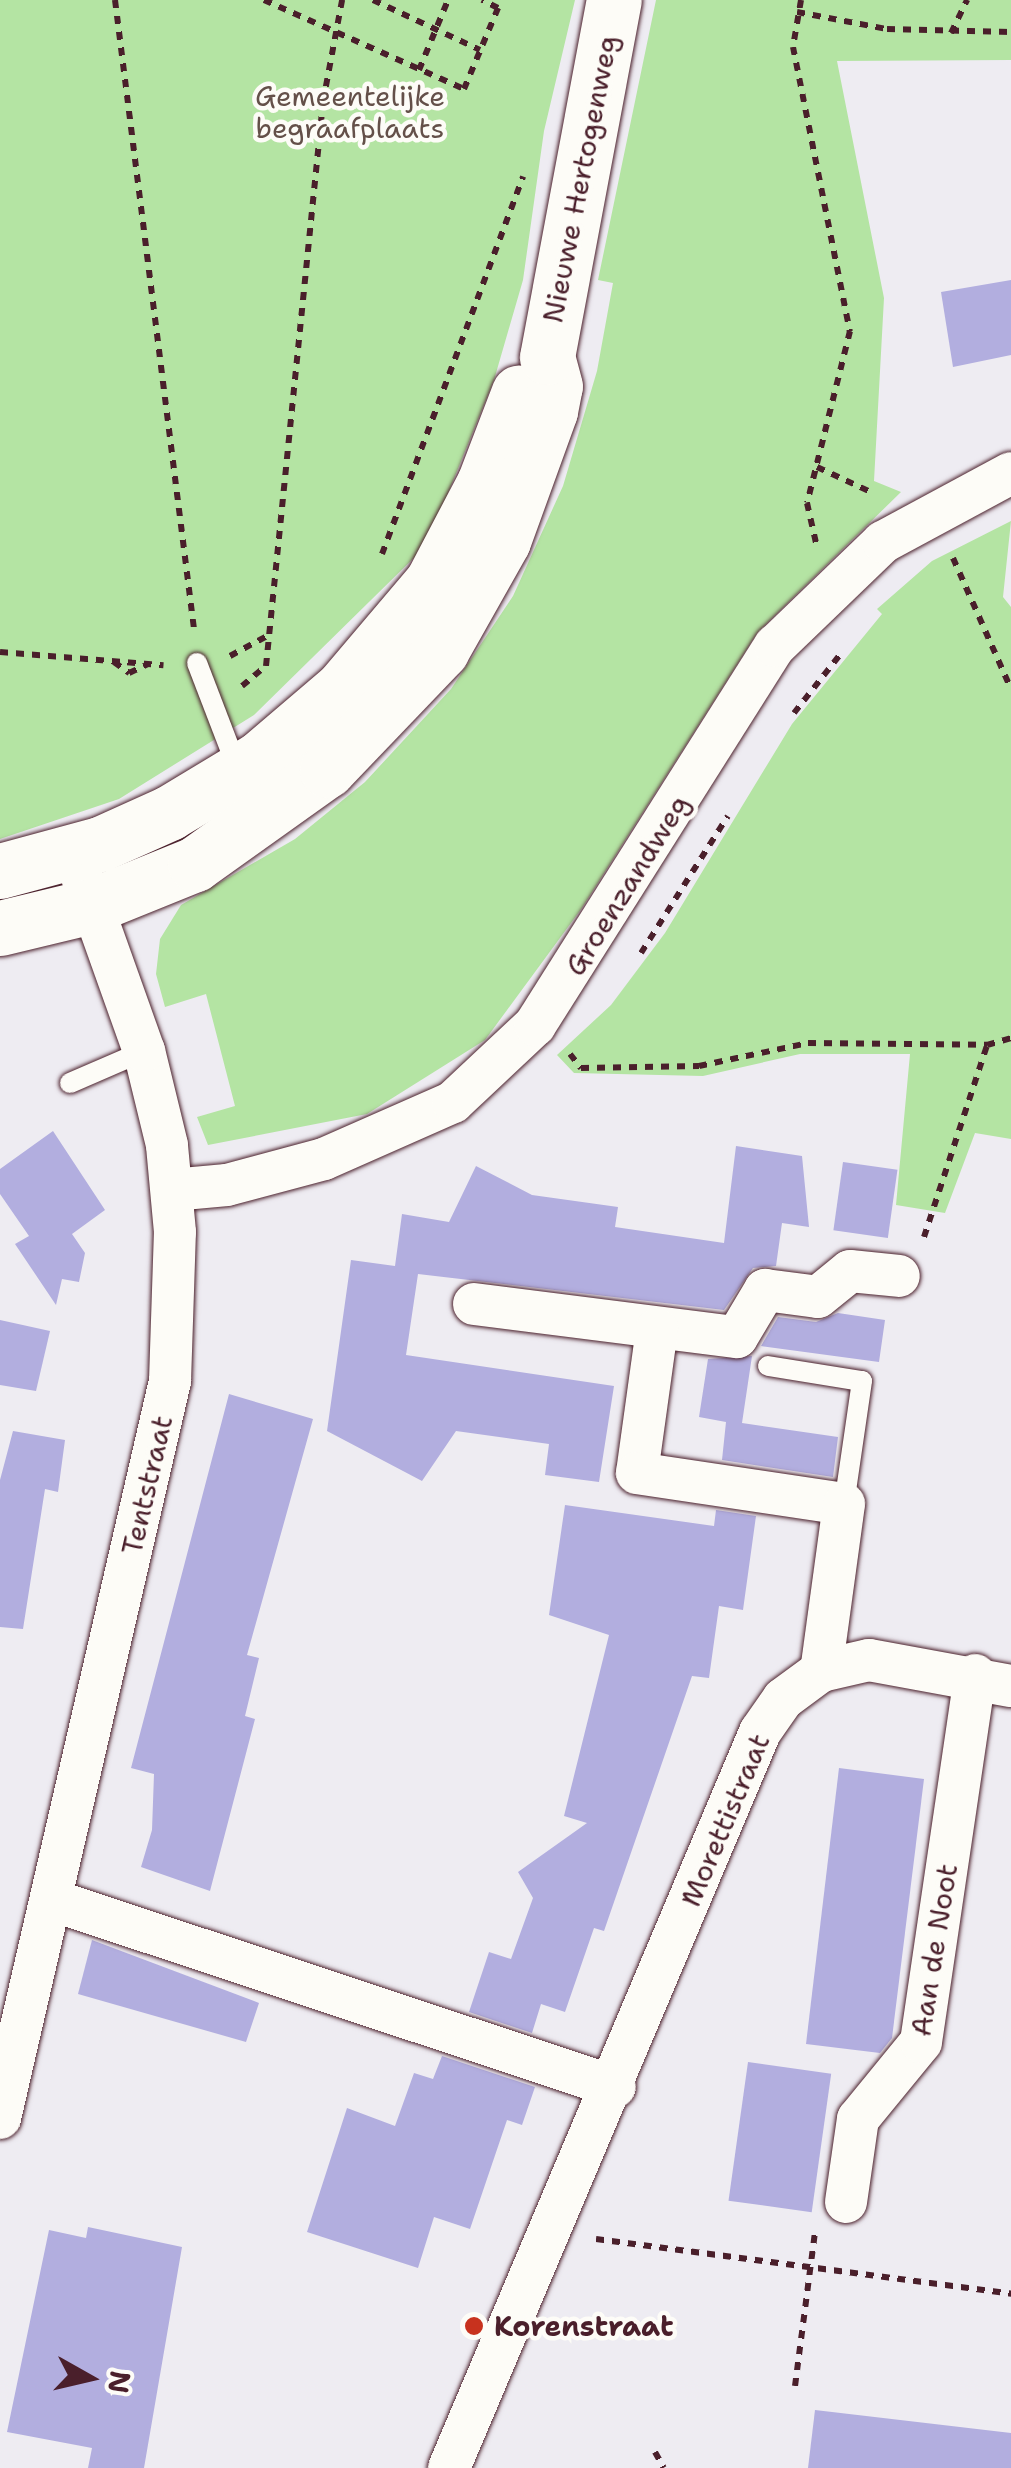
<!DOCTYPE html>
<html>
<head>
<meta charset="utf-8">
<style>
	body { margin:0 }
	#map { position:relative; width:1011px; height:2468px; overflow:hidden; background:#eeecf2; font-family:"Shantell Sans",sans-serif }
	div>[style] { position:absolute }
	.green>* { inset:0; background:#b4e4a3 }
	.building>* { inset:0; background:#b2aedf; transform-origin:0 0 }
	.path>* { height:6px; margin-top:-3px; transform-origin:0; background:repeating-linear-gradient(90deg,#4a1f2b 0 8px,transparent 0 16px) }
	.roads { filter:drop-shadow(0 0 2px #4a1f2b) drop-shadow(0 0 2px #4a1f2b) }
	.lane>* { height:20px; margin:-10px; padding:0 10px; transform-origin:10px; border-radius:10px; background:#fdfcf7 }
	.street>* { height:42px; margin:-21px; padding:0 21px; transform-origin:21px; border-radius:21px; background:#fdfcf7 }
	.secondary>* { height:55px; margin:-27.5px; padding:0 27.5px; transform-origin:27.5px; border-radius:27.5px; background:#fdfcf7 }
	.dots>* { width:28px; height:28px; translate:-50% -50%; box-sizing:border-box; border:5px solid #fdfcf7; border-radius:50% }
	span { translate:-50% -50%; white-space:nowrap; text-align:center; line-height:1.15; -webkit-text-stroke:9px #fdfcf7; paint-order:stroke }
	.park-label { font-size:28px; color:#645049 }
	.street-label { font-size:28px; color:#4a1f2b }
	.poi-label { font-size:28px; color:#4a1f2b; font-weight:700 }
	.left { translate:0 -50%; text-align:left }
	.north { position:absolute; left:40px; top:2328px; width:100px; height:100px; -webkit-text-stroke:8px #fdfcf7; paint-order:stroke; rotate:98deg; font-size:28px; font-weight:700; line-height:40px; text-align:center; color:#4a1f2b }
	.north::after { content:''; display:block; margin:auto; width:35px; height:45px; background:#4a1f2b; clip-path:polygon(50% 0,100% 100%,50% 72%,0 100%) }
</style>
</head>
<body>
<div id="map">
	<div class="green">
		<i style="clip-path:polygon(0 0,575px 0,544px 131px,523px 280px,494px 380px,427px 545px,254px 715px,119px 799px,0 839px)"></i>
		<i style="clip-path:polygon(656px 0,1011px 0,1011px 60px,837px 61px,884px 298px,874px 481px,901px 492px,757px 633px,582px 908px,485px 1040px,367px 1114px,208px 1145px,197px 1117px,235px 1106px,206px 994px,165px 1007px,156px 974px,160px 939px,181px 905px,295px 839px,365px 782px,451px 689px,513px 596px,563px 486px,597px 371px,613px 283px,598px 280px)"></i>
		<i style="clip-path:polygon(1011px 521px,1003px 597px,1011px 607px,1011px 1139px,975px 1133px,945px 1213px,896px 1205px,910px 1054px,800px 1054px,703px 1076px,574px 1073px,557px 1055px,611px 1005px,665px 933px,792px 724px,882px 614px,877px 609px,932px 561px)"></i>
	</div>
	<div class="building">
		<i style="clip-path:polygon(1011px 280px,1011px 355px,953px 367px,941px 292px)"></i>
		<i style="clip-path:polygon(53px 1131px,105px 1210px,72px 1234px,85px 1253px,79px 1282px,62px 1279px,56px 1305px,15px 1244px,29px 1236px,0 1194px,0 1169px)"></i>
		<i style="clip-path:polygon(736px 1146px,802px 1156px,809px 1227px,782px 1223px,776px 1266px,753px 1268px,724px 1310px,418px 1274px,406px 1355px,614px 1386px,599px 1482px,545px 1475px,549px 1444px,456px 1431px,422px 1481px,327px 1431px,351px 1260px,395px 1266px,402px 1214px,449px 1222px,476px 1166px,532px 1195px,618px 1207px,615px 1227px,724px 1243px)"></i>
		<i style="left:843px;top:1162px;width:55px;height:69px;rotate:8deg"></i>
		<i style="clip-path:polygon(838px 1313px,885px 1320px,879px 1362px,761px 1346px,778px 1317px,816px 1322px)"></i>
		<i style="clip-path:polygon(0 1320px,50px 1331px,36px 1391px,0 1385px)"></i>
		<i style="clip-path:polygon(752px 1356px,742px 1423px,838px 1437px,833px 1477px,722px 1460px,726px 1422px,699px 1417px,708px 1359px)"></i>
		<i style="clip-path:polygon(229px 1394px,313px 1419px,247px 1655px,259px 1658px,245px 1716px,255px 1719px,210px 1891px,141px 1867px,152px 1830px,154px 1774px,131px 1768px)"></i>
		<i style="clip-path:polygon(13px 1431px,65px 1440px,58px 1492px,45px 1489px,23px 1629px,0 1627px,0 1480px)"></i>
		<i style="clip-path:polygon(565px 1505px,714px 1526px,716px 1510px,756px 1516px,743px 1610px,719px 1606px,709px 1678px,692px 1676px,604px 1931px,594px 1928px,565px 2012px,541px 2004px,532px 2033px,469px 2012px,489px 1952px,511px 1959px,533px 1898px,518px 1872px,587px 1823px,564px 1816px,609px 1635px,549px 1615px)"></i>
		<i style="clip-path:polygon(839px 1768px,924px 1779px,892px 2038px,880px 2053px,806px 2044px)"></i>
		<i style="clip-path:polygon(92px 1940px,259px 2003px,246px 2042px,78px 1994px)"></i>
		<i style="clip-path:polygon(442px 2056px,535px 2087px,522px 2125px,507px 2120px,470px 2229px,434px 2217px,418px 2268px,307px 2232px,347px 2108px,395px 2126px,414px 2073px,433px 2079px)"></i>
		<i style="left:748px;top:2062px;width:84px;height:140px;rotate:8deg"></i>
		<i style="clip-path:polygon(88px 2227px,182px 2247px,144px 2468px,88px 2468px,92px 2448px,7px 2432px,49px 2230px,86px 2238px)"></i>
		<i style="clip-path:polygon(815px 2410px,1011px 2433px,1011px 2468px,808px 2468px)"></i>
	</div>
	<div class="path">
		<i style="left:115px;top:0;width:634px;rotate:82.84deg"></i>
		<i style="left:264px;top:0;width:219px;rotate:24deg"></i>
		<i style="left:464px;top:89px;width:88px;rotate:-67.2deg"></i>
		<i style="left:498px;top:8px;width:18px;rotate:-153deg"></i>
		<i style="left:373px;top:0;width:118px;rotate:25deg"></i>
		<i style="left:801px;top:0;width:48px;rotate:99.7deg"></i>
		<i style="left:793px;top:47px;width:290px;rotate:78.7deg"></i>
		<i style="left:850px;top:331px;width:177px;rotate:104deg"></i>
		<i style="left:807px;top:503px;width:41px;rotate:77.3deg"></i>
		<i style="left:797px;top:12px;width:92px;rotate:10.7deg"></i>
		<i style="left:887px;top:29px;width:124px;rotate:1.4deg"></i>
		<i style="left:951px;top:33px;width:37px;rotate:-64deg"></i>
		<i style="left:419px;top:70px;width:76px;rotate:-67.5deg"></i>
		<i style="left:817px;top:467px;width:62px;rotate:24.9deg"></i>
		<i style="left:382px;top:554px;width:403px;rotate:-69.5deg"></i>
		<i style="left:953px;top:558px;width:143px;rotate:66.1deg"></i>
		<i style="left:0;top:652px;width:164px;rotate:4.6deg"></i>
		<i style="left:230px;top:656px;width:42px;rotate:-28.4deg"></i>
		<i style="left:114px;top:662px;width:19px;rotate:36deg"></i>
		<i style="left:129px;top:673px;width:21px;rotate:-25deg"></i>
		<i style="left:242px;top:686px;width:31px;rotate:-40deg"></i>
		<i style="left:266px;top:666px;width:567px;rotate:-84.23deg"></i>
		<i style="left:323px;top:102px;width:104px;rotate:-79.4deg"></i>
		<i style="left:794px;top:713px;width:73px;rotate:-51.7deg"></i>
		<i style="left:641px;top:953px;width:162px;rotate:-57.6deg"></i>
		<i style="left:570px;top:1054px;width:18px;rotate:52deg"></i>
		<i style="left:581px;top:1068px;width:118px;rotate:-1deg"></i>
		<i style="left:699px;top:1066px;width:111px;rotate:-11.9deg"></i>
		<i style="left:808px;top:1043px;width:179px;rotate:0.6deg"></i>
		<i style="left:987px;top:1045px;width:25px;rotate:-16deg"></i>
		<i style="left:924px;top:1237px;width:202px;rotate:-71.8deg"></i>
		<i style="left:596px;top:2239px;width:419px;rotate:7.5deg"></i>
		<i style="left:795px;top:2386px;width:154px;rotate:-82.6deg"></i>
		<i style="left:655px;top:2452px;width:18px;rotate:61deg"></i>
	</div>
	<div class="roads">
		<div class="lane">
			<i style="left:197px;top:663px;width:111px;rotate:69deg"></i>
			<i style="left:70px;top:1083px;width:81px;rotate:-23.4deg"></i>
			<i style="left:768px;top:1366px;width:95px;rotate:9.1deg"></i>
			<i style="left:862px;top:1381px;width:124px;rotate:98.3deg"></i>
		</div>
		<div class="street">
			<i style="left:172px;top:1190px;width:55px;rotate:-5.2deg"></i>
			<i style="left:227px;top:1185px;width:100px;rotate:-15deg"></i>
			<i style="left:324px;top:1159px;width:141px;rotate:-23.8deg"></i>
			<i style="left:453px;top:1102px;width:112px;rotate:-43.2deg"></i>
			<i style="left:535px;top:1025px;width:449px;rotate:-57.7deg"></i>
			<i style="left:775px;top:646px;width:150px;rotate:-43.9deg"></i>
			<i style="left:883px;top:542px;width:145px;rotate:-28.3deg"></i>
			<i style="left:474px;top:1304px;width:265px;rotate:7.2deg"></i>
			<i style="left:737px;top:1337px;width:55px;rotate:-59.2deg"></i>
			<i style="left:765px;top:1290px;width:53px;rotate:7.5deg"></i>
			<i style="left:818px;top:1297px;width:41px;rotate:-39.1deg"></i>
			<i style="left:850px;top:1271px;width:49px;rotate:5.8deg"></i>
			<i style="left:657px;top:1329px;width:145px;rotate:97.9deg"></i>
			<i style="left:637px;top:1473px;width:209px;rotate:8.5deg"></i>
			<i style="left:844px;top:1504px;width:169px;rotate:97.8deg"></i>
			<i style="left:52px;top:1900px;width:593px;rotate:18.37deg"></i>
			<i style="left:0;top:2118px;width:756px;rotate:-77.01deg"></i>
			<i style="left:170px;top:1381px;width:149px;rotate:-88.1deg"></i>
			<i style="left:175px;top:1232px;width:87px;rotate:-95.3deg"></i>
			<i style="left:167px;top:1145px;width:97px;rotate:-103.7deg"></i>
			<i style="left:144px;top:1051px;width:185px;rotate:-109.6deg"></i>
			<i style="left:846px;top:2202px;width:84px;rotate:-81.8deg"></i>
			<i style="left:858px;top:2119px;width:99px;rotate:-50.7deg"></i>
			<i style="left:921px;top:2042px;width:371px;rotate:-81.6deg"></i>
			<i style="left:449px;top:2468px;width:799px;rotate:-67.09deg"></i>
			<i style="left:760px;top:1732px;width:40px;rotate:-55.1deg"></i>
			<i style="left:783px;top:1699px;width:47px;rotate:-36.4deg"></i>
			<i style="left:821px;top:1671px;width:49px;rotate:-12.9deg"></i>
			<i style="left:869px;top:1660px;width:144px;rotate:10.4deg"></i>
		</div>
		<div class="secondary">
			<i style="left:0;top:871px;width:104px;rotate:-15.1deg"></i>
			<i style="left:100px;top:844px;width:76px;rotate:-24.2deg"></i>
			<i style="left:169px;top:813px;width:105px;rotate:-31deg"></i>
			<i style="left:259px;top:759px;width:109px;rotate:-40.5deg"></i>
			<i style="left:342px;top:688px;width:139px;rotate:-49.7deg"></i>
			<i style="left:432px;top:582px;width:112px;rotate:-62.3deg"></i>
			<i style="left:484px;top:483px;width:97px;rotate:-69deg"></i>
			<i style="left:0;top:928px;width:94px;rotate:-13.6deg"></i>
			<i style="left:91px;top:906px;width:112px;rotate:-22deg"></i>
			<i style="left:195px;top:864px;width:162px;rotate:-35.5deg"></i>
			<i style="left:327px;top:770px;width:165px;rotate:-46.2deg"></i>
			<i style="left:441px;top:651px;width:126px;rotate:-60.6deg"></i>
			<i style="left:503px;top:541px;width:138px;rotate:-70.1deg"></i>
			<i style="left:550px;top:411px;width:25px;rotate:-79deg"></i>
			<i style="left:555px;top:386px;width:30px;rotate:-105deg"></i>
			<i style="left:547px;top:357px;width:363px;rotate:-79.4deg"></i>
		</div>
	</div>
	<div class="dots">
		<i style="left:474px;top:2326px;background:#c8321e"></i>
	</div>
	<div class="park-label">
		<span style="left:350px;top:112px">Gemeentelijke<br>begraafplaats</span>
	</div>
	<div class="street-label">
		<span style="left:580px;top:179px;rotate:-79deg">Nieuwe Hertogenweg</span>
		<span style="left:627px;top:885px;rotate:-58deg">Groenzandweg</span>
		<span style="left:147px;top:1485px;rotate:-77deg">Tentstraat</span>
		<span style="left:725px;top:1820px;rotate:-67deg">Morettistraat</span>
		<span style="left:934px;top:1950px;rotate:-81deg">Aan de Noot</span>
	</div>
	<div class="poi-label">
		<span class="left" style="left:494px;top:2326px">Korenstraat</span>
	</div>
	<div class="north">N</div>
</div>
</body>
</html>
